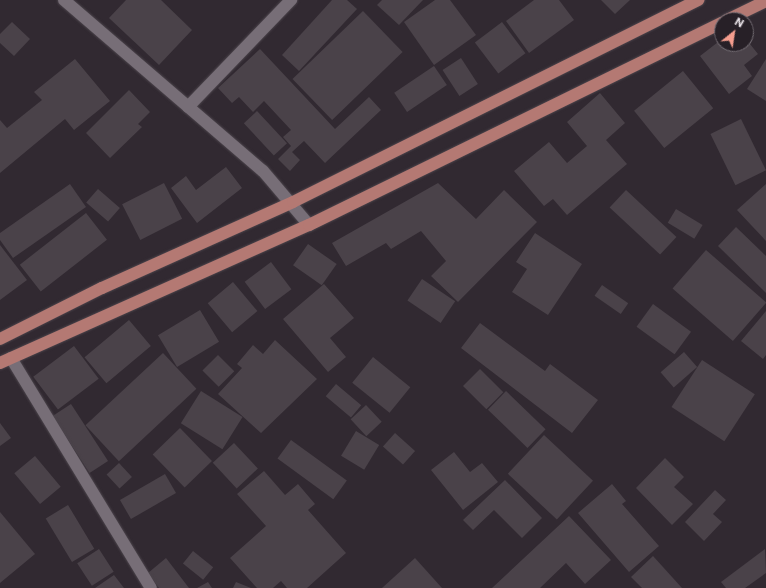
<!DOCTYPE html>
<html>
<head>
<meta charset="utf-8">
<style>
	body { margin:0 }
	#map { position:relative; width:766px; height:588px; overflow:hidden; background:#312931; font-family:Commissioner,sans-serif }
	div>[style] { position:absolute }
	.building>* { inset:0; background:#4a4249; transform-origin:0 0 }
	.roads { filter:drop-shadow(0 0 1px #4b444b) drop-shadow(0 0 1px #4b444b) }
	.minor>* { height:12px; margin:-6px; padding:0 6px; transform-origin:6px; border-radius:6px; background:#776e77 }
	.tertiary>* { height:12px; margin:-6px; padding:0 6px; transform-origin:6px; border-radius:6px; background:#776e77 }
	.primary>* { height:12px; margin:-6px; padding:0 6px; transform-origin:6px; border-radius:6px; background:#b47973 }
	span { translate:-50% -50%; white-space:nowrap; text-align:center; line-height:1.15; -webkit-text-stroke:4px #272027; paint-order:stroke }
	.north { position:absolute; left:714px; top:12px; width:40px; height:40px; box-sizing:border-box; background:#272027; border:1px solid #756e75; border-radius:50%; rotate:30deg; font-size:11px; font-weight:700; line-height:16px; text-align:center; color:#eae4e9 }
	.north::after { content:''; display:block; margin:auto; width:14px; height:18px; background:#f59d8e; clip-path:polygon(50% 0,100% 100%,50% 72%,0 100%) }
</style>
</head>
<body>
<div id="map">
	<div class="building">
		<i style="clip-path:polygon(126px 0,161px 0,192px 30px,159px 65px,109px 18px)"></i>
		<i style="clip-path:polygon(332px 0,347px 0,357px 9px,299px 71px,282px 55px)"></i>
		<i style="clip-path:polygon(382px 0,423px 0,399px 25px,377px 5px)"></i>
		<i style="clip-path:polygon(435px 0,450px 0,476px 35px,434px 65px,404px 22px)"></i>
		<i style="clip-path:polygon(534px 0,559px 0,574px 20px,529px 53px,506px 21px)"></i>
		<i style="clip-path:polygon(601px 0,630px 0,615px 14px)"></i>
		<i style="left:363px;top:11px;width:57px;height:98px;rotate:46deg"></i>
		<i style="clip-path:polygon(12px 22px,30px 39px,14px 56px,0 43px,0 34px)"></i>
		<i style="left:502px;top:22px;width:39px;height:34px;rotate:53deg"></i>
		<i style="clip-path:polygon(722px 39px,722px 44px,746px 44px,746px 39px,758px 54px,744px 65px,752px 76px,729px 94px,700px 56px)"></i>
		<i style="clip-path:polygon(260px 49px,335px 129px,369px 97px,381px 110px,325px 163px,304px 141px,292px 152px,300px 160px,290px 171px,278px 159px,291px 146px,283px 137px,291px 130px,264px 101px,253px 112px,239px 97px,232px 103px,218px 88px)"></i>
		<i style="left:461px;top:58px;width:31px;height:22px;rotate:57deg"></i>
		<i style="clip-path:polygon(75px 59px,110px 101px,74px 130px,65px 119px,0 173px,0 120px,7px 128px,42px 100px,34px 92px)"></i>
		<i style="clip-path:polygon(766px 59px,766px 101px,747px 89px)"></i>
		<i style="left:434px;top:66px;width:23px;height:48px;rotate:56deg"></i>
		<i style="left:683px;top:71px;width:48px;height:63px;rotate:51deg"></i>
		<i style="clip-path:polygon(129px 90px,150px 112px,138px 124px,142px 127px,110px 158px,86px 133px)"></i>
		<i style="clip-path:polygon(600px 93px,625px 123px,606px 140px,627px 164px,567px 215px,553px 199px,544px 206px,514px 171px,549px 142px,567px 163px,587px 146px,567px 122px)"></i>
		<i style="left:257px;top:111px;width:44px;height:18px;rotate:47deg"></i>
		<i style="left:741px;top:119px;width:57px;height:34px;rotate:64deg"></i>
		<i style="clip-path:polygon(226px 167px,242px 188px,197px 223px,171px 188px,186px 176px,196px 190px)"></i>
		<i style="left:164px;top:183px;width:40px;height:47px;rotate:63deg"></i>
		<i style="clip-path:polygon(438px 183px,476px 219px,504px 190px,537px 222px,458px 302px,431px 276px,446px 261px,421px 231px,391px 249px,386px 243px,346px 266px,332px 243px)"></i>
		<i style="clip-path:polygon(70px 184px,86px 207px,13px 258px,0 240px,0 233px)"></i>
		<i style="clip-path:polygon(766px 184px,766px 241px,737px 210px)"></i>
		<i style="left:98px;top:189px;width:29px;height:18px;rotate:41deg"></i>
		<i style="left:626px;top:190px;width:69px;height:24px;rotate:43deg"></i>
		<i style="left:676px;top:209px;width:31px;height:16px;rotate:31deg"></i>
		<i style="left:86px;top:213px;width:34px;height:84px;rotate:52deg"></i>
		<i style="clip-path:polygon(736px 227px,766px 256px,766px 293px,718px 246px)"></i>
		<i style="clip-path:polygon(535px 233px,582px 264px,548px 315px,512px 292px,527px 269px,516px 262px)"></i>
		<i style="left:308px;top:244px;width:35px;height:26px;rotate:35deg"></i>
		<i style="clip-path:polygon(0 245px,27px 280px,0 300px)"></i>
		<i style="left:706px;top:250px;width:80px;height:51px;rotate:41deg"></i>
		<i style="left:271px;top:262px;width:34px;height:33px;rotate:53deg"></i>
		<i style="left:422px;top:279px;width:40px;height:26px;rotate:34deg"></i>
		<i style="left:233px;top:282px;width:38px;height:33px;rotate:50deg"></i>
		<i style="clip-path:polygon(324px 284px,354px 318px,330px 338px,346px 357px,328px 372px,283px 319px)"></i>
		<i style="left:602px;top:285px;width:32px;height:13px;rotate:35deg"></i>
		<i style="left:653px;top:304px;width:47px;height:28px;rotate:36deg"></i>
		<i style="left:200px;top:310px;width:37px;height:49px;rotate:59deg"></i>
		<i style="clip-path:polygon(766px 311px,766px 355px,763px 359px,741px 341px)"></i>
		<i style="left:129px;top:320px;width:34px;height:58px;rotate:50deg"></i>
		<i style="clip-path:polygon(480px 323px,545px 371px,550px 364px,598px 400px,572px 433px,461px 348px)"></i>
		<i style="clip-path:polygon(275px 340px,317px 379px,261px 433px,218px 394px,242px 368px,237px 364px,253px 345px,263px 354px)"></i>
		<i style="left:74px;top:346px;width:41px;height:51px;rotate:53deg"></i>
		<i style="left:684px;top:352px;width:20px;height:31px;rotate:49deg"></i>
		<i style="left:163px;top:353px;width:49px;height:106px;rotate:47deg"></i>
		<i style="left:218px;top:355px;width:23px;height:22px;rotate:45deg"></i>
		<i style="left:373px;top:357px;width:48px;height:33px;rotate:39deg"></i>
		<i style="left:702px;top:360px;width:63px;height:56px;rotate:33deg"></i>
		<i style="left:480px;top:369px;width:33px;height:24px;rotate:45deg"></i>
		<i style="left:336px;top:384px;width:33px;height:16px;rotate:40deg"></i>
		<i style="left:201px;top:391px;width:49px;height:38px;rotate:32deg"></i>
		<i style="left:506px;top:391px;width:55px;height:26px;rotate:44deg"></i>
		<i style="left:71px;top:404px;width:68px;height:22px;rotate:57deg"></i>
		<i style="left:366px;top:405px;width:23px;height:21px;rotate:47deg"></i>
		<i style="clip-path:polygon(0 423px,11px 438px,0 446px)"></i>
		<i style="left:180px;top:428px;width:46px;height:38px;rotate:46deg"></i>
		<i style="left:356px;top:431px;width:27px;height:29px;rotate:31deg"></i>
		<i style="left:395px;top:433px;width:27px;height:18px;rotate:42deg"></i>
		<i style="left:544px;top:435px;width:67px;height:53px;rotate:43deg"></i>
		<i style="left:291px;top:440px;width:69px;height:23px;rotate:36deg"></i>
		<i style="left:234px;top:443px;width:35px;height:29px;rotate:47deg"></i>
		<i style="clip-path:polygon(454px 452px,470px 472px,482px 463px,498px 482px,463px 510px,431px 470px)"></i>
		<i style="left:35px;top:456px;width:40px;height:27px;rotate:50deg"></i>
		<i style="clip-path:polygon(665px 458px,684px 477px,674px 487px,693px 504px,672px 525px,636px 488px)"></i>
		<i style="left:119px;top:463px;width:19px;height:17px;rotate:47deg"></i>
		<i style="clip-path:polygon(264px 471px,285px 495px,298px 484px,315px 504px,308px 510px,346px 553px,307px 588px,287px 588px,281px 581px,273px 588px,257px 588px,230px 558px,266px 526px,237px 494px)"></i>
		<i style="left:165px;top:474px;width:22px;height:52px;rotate:60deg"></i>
		<i style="clip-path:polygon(505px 480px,542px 518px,522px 538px,494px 510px,473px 530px,463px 520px)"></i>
		<i style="clip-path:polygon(612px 484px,626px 501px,622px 504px,659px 546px,629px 572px,578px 513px)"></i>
		<i style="clip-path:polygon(715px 490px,726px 500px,713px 514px,722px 522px,704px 541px,685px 522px)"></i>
		<i style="left:68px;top:505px;width:51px;height:26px;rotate:59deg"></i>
		<i style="clip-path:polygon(0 512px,35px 554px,0 583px)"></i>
		<i style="clip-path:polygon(569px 516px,611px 560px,585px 584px,566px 563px,540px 588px,492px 588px)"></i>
		<i style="left:99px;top:549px;width:27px;height:26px;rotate:57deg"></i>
		<i style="clip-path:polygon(765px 549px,766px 573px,745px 588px,726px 588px,721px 582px)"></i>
		<i style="left:193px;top:551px;width:26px;height:16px;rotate:39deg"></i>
		<i style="clip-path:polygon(653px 556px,682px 588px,642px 588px,631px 577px)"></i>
		<i style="clip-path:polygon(166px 558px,189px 588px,159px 588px,148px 573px)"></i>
		<i style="clip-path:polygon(415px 558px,442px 588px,382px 588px)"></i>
		<i style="clip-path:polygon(114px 575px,124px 588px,95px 588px)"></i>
		<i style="clip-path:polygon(208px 582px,212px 588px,197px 588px)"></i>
		<i style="clip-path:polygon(236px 582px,251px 588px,233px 588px)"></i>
	</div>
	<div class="roads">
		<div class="minor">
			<i style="left:188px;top:107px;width:149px;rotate:-46.1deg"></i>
		</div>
		<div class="tertiary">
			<i style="left:64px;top:0;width:262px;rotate:40.7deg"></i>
			<i style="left:263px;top:171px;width:71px;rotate:49.6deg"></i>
			<i style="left:11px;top:358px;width:269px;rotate:58.7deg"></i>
		</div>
		<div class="primary">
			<i style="left:727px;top:20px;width:43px;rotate:-26deg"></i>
			<i style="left:0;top:339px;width:114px;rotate:-26.6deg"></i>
			<i style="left:102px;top:288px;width:209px;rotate:-24.2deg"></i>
			<i style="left:293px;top:202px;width:453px;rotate:-26.5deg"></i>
			<i style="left:0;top:363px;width:338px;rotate:-24.1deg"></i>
			<i style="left:309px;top:225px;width:460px;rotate:-26.1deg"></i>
		</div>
	</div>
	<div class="north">N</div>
</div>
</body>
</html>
